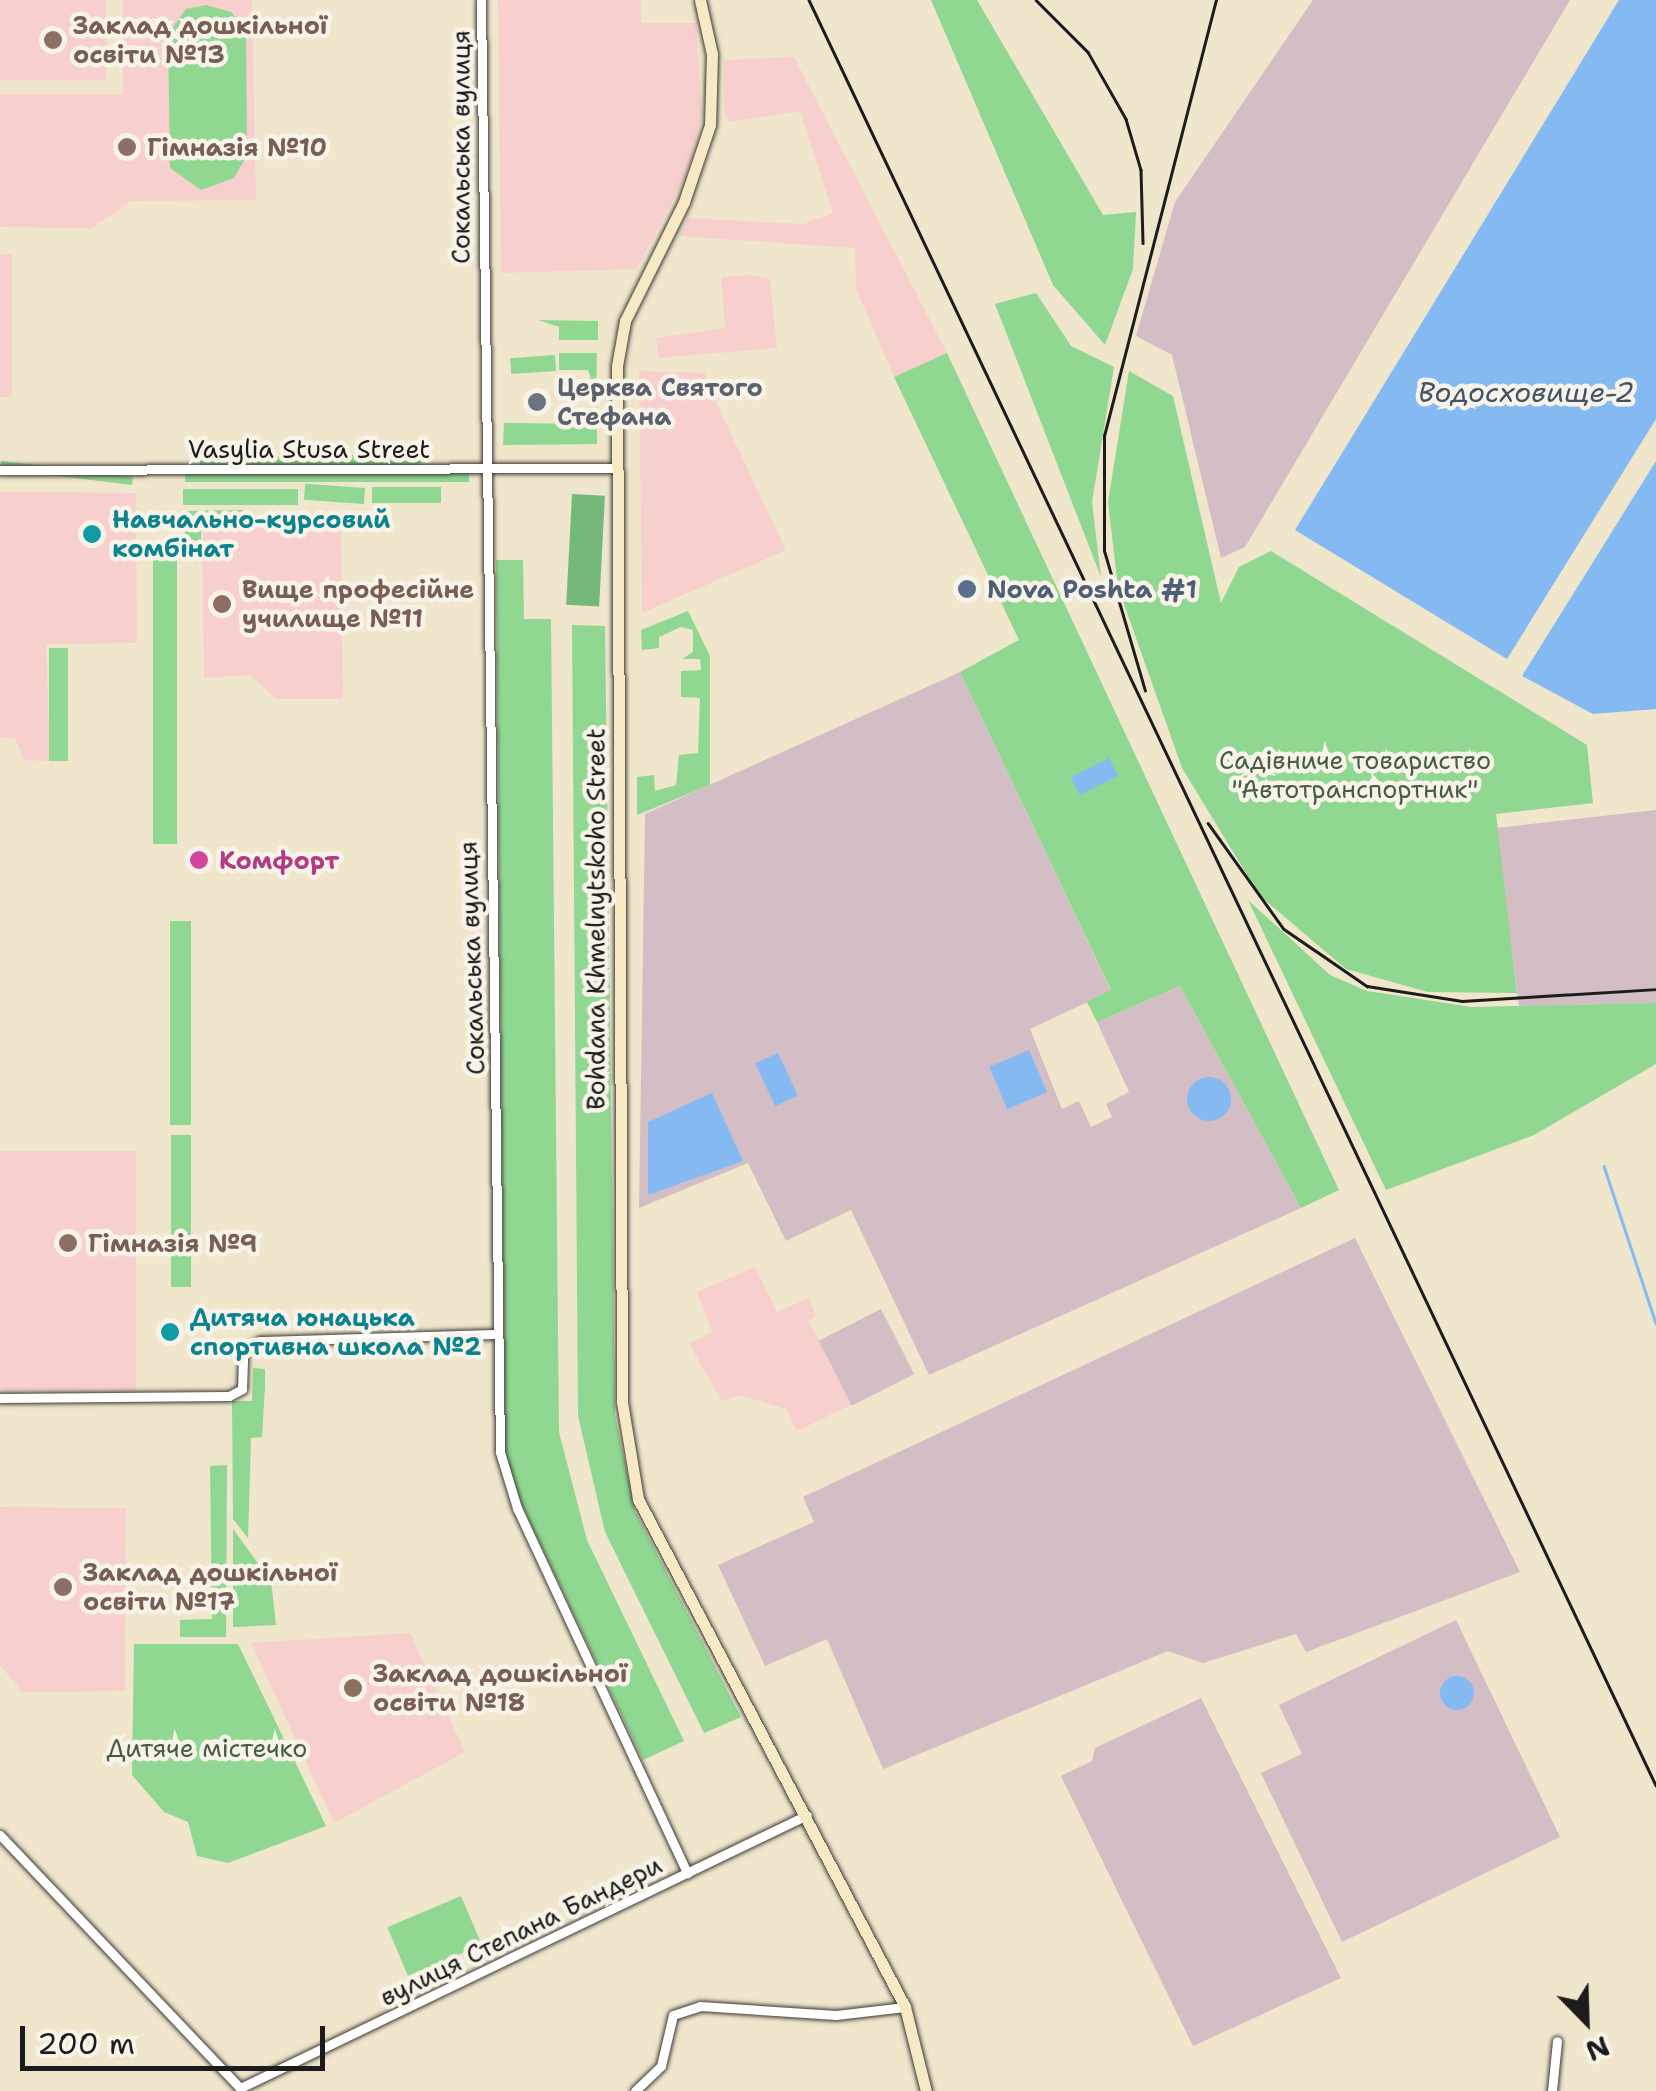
<!DOCTYPE html>
<html>
<head>
<meta charset="utf-8">
<style>
	body { margin:0 }
	#map { position:relative; width:1656px; height:2091px; overflow:hidden; background:#efe6cc; font-family:"Shantell Sans",sans-serif }
	div>[style] { position:absolute }
	.built>* { inset:0; background:#f7d0ce; transform-origin:0 0 }
	.industrial>* { inset:0; background:#d2bec4; transform-origin:0 0 }
	.green>* { inset:0; background:#90d792; transform-origin:0 0 }
	.forest>* { inset:0; background:#74b87c; transform-origin:0 0 }
	.water>* { inset:0; background:#84b9f2; transform-origin:0 0 }
	.round { border-radius:50% }
	.stream>* { height:2.5px; margin:-1.25px; padding:0 1.25px; transform-origin:1.25px; border-radius:1.25px; background:#84b9f2 }
	.roads { filter:drop-shadow(0 0 2px #3c3a36) drop-shadow(0 0 2px #3c3a36) }
	.street>* { height:9px; margin:-4.5px; padding:0 4.5px; transform-origin:4.5px; border-radius:4.5px; background:#fff }
	.secondary>* { height:11px; margin:-5.5px; padding:0 5.5px; transform-origin:5.5px; border-radius:5.5px; background:#f6e9c3 }
	.rail>* { height:2.5px; margin:-1.25px; padding:0 1.25px; transform-origin:1.25px; border-radius:1.25px; background:#1c1c1c }
	.dots>* { width:28px; height:28px; translate:-50% -50%; box-sizing:border-box; border:5px solid #f7f3e8; border-radius:50% }
	span { translate:-50% -50%; white-space:nowrap; text-align:center; line-height:1.15; -webkit-text-stroke:9px #f7f3e8; paint-order:stroke }
	.education-label { font-size:25px; color:#785e54; font-weight:700 }
	.left { translate:0 -50%; text-align:left }
	.street-label { font-size:25px; color:#1c1c1c }
	.worship-label { font-size:25px; color:#5b616d; font-weight:700 }
	.culture-label { font-size:25px; color:#0d838f; font-weight:700 }
	.service-label { font-size:25px; color:#4e5e75; font-weight:700 }
	.park-label { font-size:25px; color:#455d45 }
	.hotel-label { font-size:25px; color:#b23c85; font-weight:700 }
	.water-label { font-size:28px; color:#405367; font-style:italic }
	.north { position:absolute; left:1536px; top:1971px; width:100px; height:100px; -webkit-text-stroke:8px #f7f3e8; paint-order:stroke; rotate:157deg; font-size:28px; font-weight:700; line-height:40px; text-align:center; color:#1c1c1c }
	.north::after { content:''; display:block; margin:auto; width:35px; height:45px; background:#1c1c1c; clip-path:polygon(50% 0,100% 100%,50% 72%,0 100%) }
	.scale { position:absolute; left:20px; top:2026px; width:305px; height:45px; box-sizing:border-box; border:5px solid #1c1c1c; border-top:0; padding-left:12px; font-size:30px; line-height:35px; white-space:nowrap; color:#1c1c1c; -webkit-text-stroke:8px #f7f3e8; paint-order:stroke }
</style>
</head>
<body>
<div id="map">
	<div class="built">
		<i style="left:0;top:0;width:106px;height:80px"></i>
		<i style="clip-path:polygon(123px 0,252px 0,256px 200px,131px 201px,92px 228px,0 227px,0 94px,123px 94px)"></i>
		<i style="clip-path:polygon(498px 0,641px 0,641px 23px,696px 23px,702px 118px,685px 176px,637px 269px,501px 273px)"></i>
		<i style="clip-path:polygon(794px 57px,947px 353px,894px 377px,856px 289px,855px 248px,679px 236px,688px 218px,803px 224px,833px 213px,800px 111px,729px 122px,724px 112px,724px 60px)"></i>
		<i style="left:0;top:254px;width:12px;height:143px"></i>
		<i style="clip-path:polygon(751px 275px,770px 279px,777px 348px,659px 358px,656px 338px,725px 328px,721px 277px)"></i>
		<i style="clip-path:polygon(639px 371px,705px 373px,710px 387px,727px 381px,732px 391px,715px 400px,786px 550px,642px 613px)"></i>
		<i style="clip-path:polygon(0 492px,136px 493px,137px 643px,46px 644px,50px 761px,24px 760px,15px 738px,0 738px)"></i>
		<i style="clip-path:polygon(202px 522px,341px 522px,343px 699px,277px 699px,250px 675px,204px 678px)"></i>
		<i style="left:0;top:1151px;width:136px;height:240px"></i>
		<i style="clip-path:polygon(755px 1267px,777px 1312px,809px 1298px,816px 1316px,808px 1321px,857px 1402px,797px 1431px,786px 1409px,740px 1395px,722px 1401px,689px 1344px,712px 1332px,697px 1292px)"></i>
		<i style="clip-path:polygon(0 1507px,126px 1508px,125px 1691px,22px 1692px,0 1665px)"></i>
		<i style="clip-path:polygon(410px 1633px,465px 1752px,334px 1823px,251px 1643px)"></i>
	</div>
	<div class="industrial">
		<i style="clip-path:polygon(1313px 0,1570px 0,1245px 547px,1221px 558px,1172px 355px,1136px 336px,1175px 202px)"></i>
		<i style="clip-path:polygon(960px 672px,1111px 991px,1030px 1029px,1062px 1109px,1079px 1101px,1091px 1127px,1112px 1117px,1106px 1104px,1129px 1092px,1097px 1022px,1180px 986px,1301px 1208px,929px 1375px,851px 1210px,786px 1241px,748px 1163px,639px 1208px,645px 814px)"></i>
		<i style="clip-path:polygon(1656px 810px,1656px 1003px,1519px 1006px,1496px 828px)"></i>
		<i style="clip-path:polygon(1355px 1238px,1520px 1572px,1306px 1652px,1296px 1634px,1203px 1663px,1168px 1651px,883px 1769px,827px 1639px,765px 1666px,718px 1565px,814px 1522px,803px 1497px)"></i>
		<i style="left:881px;top:1309px;width:73px;height:70px;rotate:63deg"></i>
		<i style="clip-path:polygon(1456px 1620px,1560px 1837px,1342px 1942px,1261px 1773px,1302px 1754px,1279px 1705px)"></i>
		<i style="clip-path:polygon(1201px 1698px,1341px 1978px,1193px 2046px,1061px 1776px,1092px 1761px,1095px 1748px)"></i>
	</div>
	<div class="green">
		<i style="clip-path:polygon(931px 0,977px 0,1103px 215px,1136px 212px,1133px 269px,1105px 345px,1053px 285px)"></i>
		<i style="clip-path:polygon(206px 5px,231px 12px,246px 31px,247px 155px,234px 178px,201px 190px,170px 168px,168px 34px,186px 9px)"></i>
		<i style="clip-path:polygon(1036px 293px,1071px 346px,1114px 367px,1092px 502px,1101px 577px,995px 304px)"></i>
		<i style="clip-path:polygon(538px 320px,598px 321px,598px 340px,559px 340px,559px 327px)"></i>
		<i style="clip-path:polygon(559px 353px,597px 353px,596px 392px,588px 370px,559px 370px)"></i>
		<i style="clip-path:polygon(947px 353px,1339px 1190px,1301px 1208px,1180px 986px,1097px 1022px,1087px 1002px,1111px 990px,960px 672px,1019px 640px,894px 377px)"></i>
		<i style="left:555px;top:355px;width:16px;height:45px;rotate:86deg"></i>
		<i style="clip-path:polygon(1129px 371px,1173px 396px,1221px 603px,1239px 567px,1271px 551px,1587px 745px,1593px 803px,1496px 814px,1517px 993px,1428px 992px,1346px 969px,1260px 896px,1182px 768px,1118px 587px,1108px 502px)"></i>
		<i style="clip-path:polygon(597px 406px,597px 444px,503px 445px,504px 423px,590px 424px)"></i>
		<i style="clip-path:polygon(421px 454px,421px 465px,200px 466px,200px 457px)"></i>
		<i style="left:469px;top:471px;width:11px;height:284px;rotate:90deg"></i>
		<i style="left:133px;top:477px;width:8px;height:133px;rotate:97deg"></i>
		<i style="left:441px;top:487px;width:16px;height:69px;rotate:90deg"></i>
		<i style="left:365px;top:488px;width:16px;height:60px;rotate:94deg"></i>
		<i style="left:298px;top:489px;width:16px;height:115px;rotate:90deg"></i>
		<i style="clip-path:polygon(245px 510px,245px 519px,201px 520px,201px 548px,185px 548px,184px 511px)"></i>
		<i style="left:177px;top:557px;width:287px;height:24px;rotate:90deg"></i>
		<i style="clip-path:polygon(496px 560px,523px 560px,524px 619px,551px 619px,559px 1432px,587px 1540px,684px 1741px,643px 1760px,513px 1486px,505px 1446px)"></i>
		<i style="clip-path:polygon(688px 611px,710px 656px,710px 785px,637px 815px,637px 777px,654px 775px,655px 791px,676px 785px,679px 755px,698px 753px,700px 698px,681px 697px,681px 671px,701px 670px,700px 659px,682px 659px,693px 652px,693px 630px,681px 627px,659px 637px,659px 648px,642px 650px,641px 630px)"></i>
		<i style="clip-path:polygon(572px 625px,605px 626px,615px 1415px,635px 1511px,741px 1717px,704px 1733px,605px 1532px,578px 1416px)"></i>
		<i style="left:49px;top:648px;width:19px;height:113px"></i>
		<i style="clip-path:polygon(1248px 900px,1330px 975px,1367px 991px,1472px 1007px,1656px 1003px,1656px 1064px,1534px 1135px,1386px 1190px)"></i>
		<i style="left:170px;top:921px;width:21px;height:204px"></i>
		<i style="left:171px;top:1135px;width:20px;height:152px"></i>
		<i style="clip-path:polygon(253px 1368px,265px 1369px,265px 1387px,262px 1437px,251px 1438px,248px 1538px,233px 1519px,232px 1401px,252px 1401px)"></i>
		<i style="clip-path:polygon(227px 1465px,226px 1637px,180px 1637px,180px 1620px,212px 1619px,210px 1466px)"></i>
		<i style="clip-path:polygon(233px 1529px,271px 1581px,276px 1625px,233px 1627px)"></i>
		<i style="clip-path:polygon(134px 1644px,238px 1644px,326px 1826px,228px 1863px,197px 1856px,188px 1822px,164px 1812px,132px 1775px)"></i>
		<i style="left:461px;top:1896px;width:53px;height:80px;rotate:67deg"></i>
	</div>
	<div class="forest">
		<i style="left:572px;top:494px;width:33px;height:111px;rotate:3deg"></i>
	</div>
	<div class="water">
		<i style="clip-path:polygon(1619px 0,1656px 0,1656px 419px,1507px 659px,1295px 530px)"></i>
		<i style="clip-path:polygon(1656px 461px,1656px 709px,1593px 714px,1522px 676px)"></i>
		<i style="left:1109px;top:758px;width:20px;height:43px;rotate:63deg"></i>
		<i style="left:1029px;top:1050px;width:46px;height:43px;rotate:67deg"></i>
		<i style="left:778px;top:1053px;width:47px;height:25px;rotate:65deg"></i>
		<i class="round" style="left:1187px;top:1077px;width:44px;height:44px"></i>
		<i style="clip-path:polygon(712px 1093px,743px 1161px,648px 1195px,648px 1122px)"></i>
		<i class="round" style="left:1440px;top:1676px;width:34px;height:34px"></i>
	</div>
	<div class="stream">
		<i style="left:1604px;top:1166px;width:165px;rotate:71.7deg"></i>
	</div>
	<div class="roads">
		<div class="street">
			<i style="left:481px;top:0;width:1452px;rotate:89.25deg"></i>
			<i style="left:500px;top:1452px;width:59px;rotate:73.1deg"></i>
			<i style="left:517px;top:1508px;width:403px;rotate:65deg"></i>
			<i style="left:0;top:470px;width:618px;rotate:-0.19deg"></i>
			<i style="left:0;top:1398px;width:229px;rotate:-0.5deg"></i>
			<i style="left:229px;top:1396px;width:15px;rotate:-28deg"></i>
			<i style="left:242px;top:1389px;width:38px;rotate:-88deg"></i>
			<i style="left:243px;top:1351px;width:20px;rotate:-30deg"></i>
			<i style="left:260px;top:1341px;width:237px;rotate:-1.7deg"></i>
			<i style="left:0;top:1835px;width:349px;rotate:46.5deg"></i>
			<i style="left:240px;top:2088px;width:629px;rotate:-25.71deg"></i>
			<i style="left:635px;top:2091px;width:36px;rotate:-44deg"></i>
			<i style="left:661px;top:2066px;width:52px;rotate:-76.8deg"></i>
			<i style="left:673px;top:2015px;width:28px;rotate:-18deg"></i>
			<i style="left:700px;top:2006px;width:136px;rotate:3.8deg"></i>
			<i style="left:836px;top:2015px;width:69px;rotate:-6.6deg"></i>
			<i style="left:1552px;top:2091px;width:50px;rotate:-84.3deg"></i>
		</div>
		<div class="secondary">
			<i style="left:700px;top:0;width:55px;rotate:77.5deg"></i>
			<i style="left:712px;top:54px;width:71px;rotate:91.6deg"></i>
			<i style="left:710px;top:125px;width:81px;rotate:108.7deg"></i>
			<i style="left:684px;top:202px;width:133px;rotate:116.4deg"></i>
			<i style="left:625px;top:321px;width:46px;rotate:100.1deg"></i>
			<i style="left:617px;top:366px;width:1036px;rotate:89.72deg"></i>
			<i style="left:622px;top:1402px;width:98px;rotate:80.6deg"></i>
			<i style="left:638px;top:1499px;width:574px;rotate:62.27deg"></i>
			<i style="left:905px;top:2007px;width:87px;rotate:76deg"></i>
		</div>
	</div>
	<div class="rail">
		<i style="left:809px;top:0;width:1976px;rotate:64.62deg"></i>
		<i style="left:1036px;top:0;width:74px;rotate:45deg"></i>
		<i style="left:1088px;top:52px;width:77px;rotate:60.4deg"></i>
		<i style="left:1126px;top:119px;width:53px;rotate:73.6deg"></i>
		<i style="left:1141px;top:170px;width:73px;rotate:88.4deg"></i>
		<i style="left:1145px;top:691px;width:146px;rotate:-106.3deg"></i>
		<i style="left:1104px;top:551px;width:115px;rotate:-90deg"></i>
		<i style="left:1104px;top:436px;width:450px;rotate:-75.6deg"></i>
		<i style="left:1208px;top:823px;width:130px;rotate:54.4deg"></i>
		<i style="left:1284px;top:929px;width:101px;rotate:34.5deg"></i>
		<i style="left:1367px;top:986px;width:96px;rotate:9deg"></i>
		<i style="left:1462px;top:1001px;width:194px;rotate:-3.5deg"></i>
	</div>
	<div class="dots">
		<i style="left:53px;top:40px;background:#8d6e63"></i>
		<i style="left:127px;top:147px;background:#8d6e63"></i>
		<i style="left:537px;top:402px;background:#6b7280"></i>
		<i style="left:92px;top:534px;background:#0f9aa8"></i>
		<i style="left:967px;top:589px;background:#5c6f8a"></i>
		<i style="left:222px;top:604px;background:#8d6e63"></i>
		<i style="left:199px;top:860px;background:#d1479c"></i>
		<i style="left:68px;top:1243px;background:#8d6e63"></i>
		<i style="left:170px;top:1332px;background:#0f9aa8"></i>
		<i style="left:63px;top:1587px;background:#8d6e63"></i>
		<i style="left:353px;top:1688px;background:#8d6e63"></i>
	</div>
	<div class="education-label">
		<span class="left" style="left:73px;top:40px">Заклад дошкільної<br>освіти №13</span>
		<span class="left" style="left:147px;top:147px">Гімназія №10</span>
		<span class="left" style="left:242px;top:604px">Вище професійне<br>училище №11</span>
		<span class="left" style="left:88px;top:1243px">Гімназія №9</span>
		<span class="left" style="left:83px;top:1587px">Заклад дошкільної<br>освіти №17</span>
		<span class="left" style="left:373px;top:1688px">Заклад дошкільної<br>освіти №18</span>
	</div>
	<div class="street-label">
		<span style="left:461px;top:147px;rotate:-90deg">Сокальська вулиця</span>
		<span style="left:309px;top:449px">Vasylia Stusa Street</span>
		<span style="left:596px;top:919px;rotate:-90deg">Bohdana Khmelnytskoho Street</span>
		<span style="left:472px;top:958px;rotate:-92deg">Сокальська вулиця</span>
		<span style="left:521px;top:1931px;rotate:-26deg">вулиця Степана Бандери</span>
	</div>
	<div class="worship-label">
		<span class="left" style="left:557px;top:402px">Церква Святого<br>Стефана</span>
	</div>
	<div class="culture-label">
		<span class="left" style="left:112px;top:534px">Навчально-курсовий<br>комбінат</span>
		<span class="left" style="left:190px;top:1332px">Дитяча юнацька<br>спортивна школа №2</span>
	</div>
	<div class="service-label">
		<span class="left" style="left:987px;top:589px">Nova Poshta #1</span>
	</div>
	<div class="park-label">
		<span style="left:1355px;top:775px">Садівниче товариство<br>"Автотранспортник"</span>
		<span style="left:207px;top:1748px">Дитяче містечко</span>
	</div>
	<div class="hotel-label">
		<span class="left" style="left:219px;top:860px">Комфорт</span>
	</div>
	<div class="water-label">
		<span style="left:1526px;top:392px">Водосховище-2</span>
	</div>
	<div class="north">N</div>
	<div class="scale">200 m</div>
</div>
</body>
</html>
